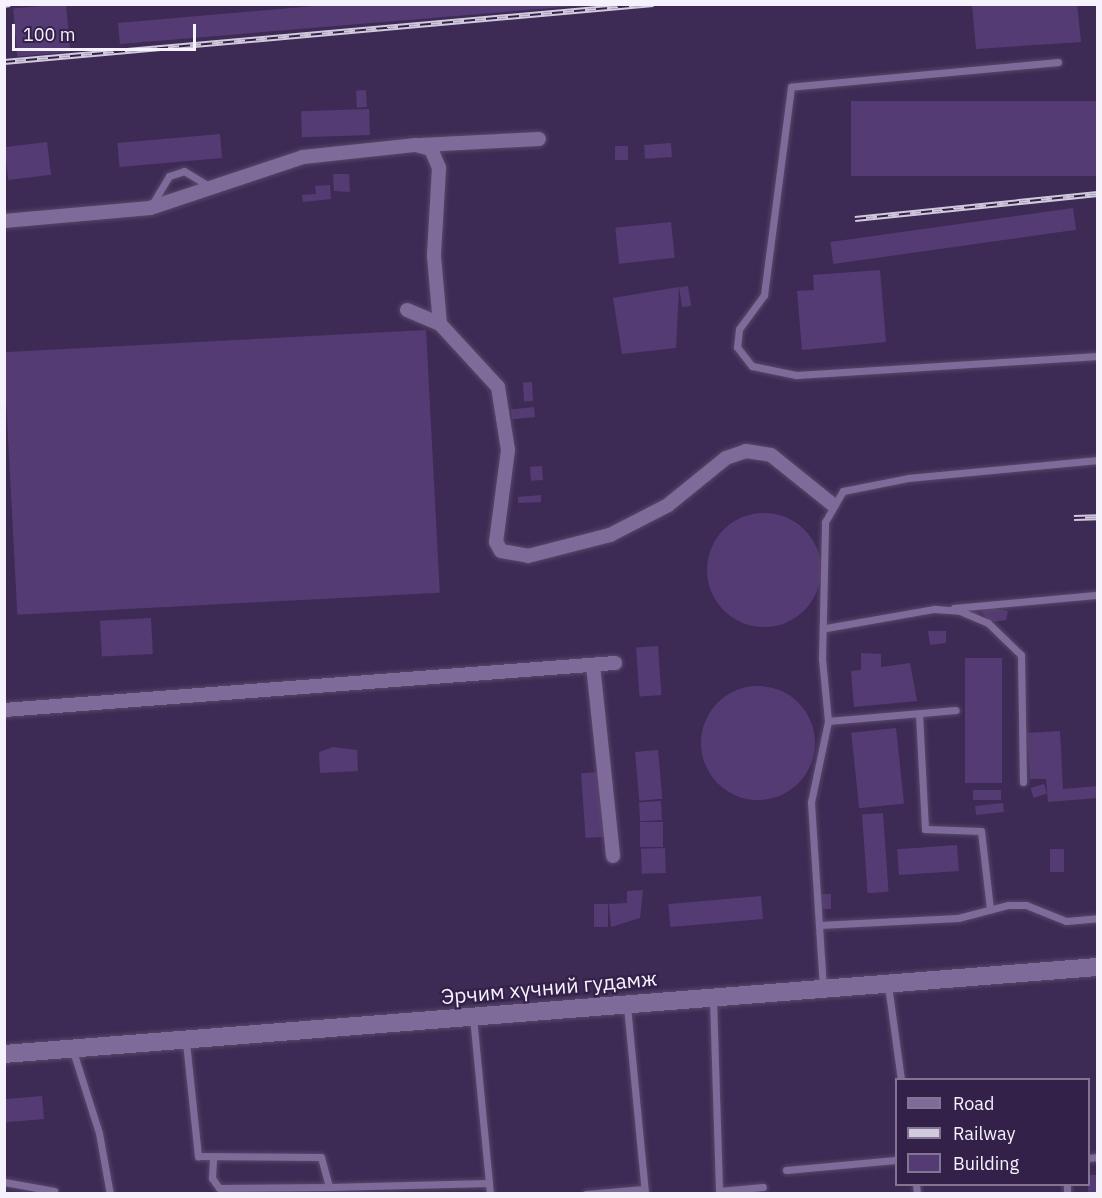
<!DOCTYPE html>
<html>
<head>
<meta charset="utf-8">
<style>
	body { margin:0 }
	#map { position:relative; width:1102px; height:1198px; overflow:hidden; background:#3e2b55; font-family:"IBM Plex Sans",sans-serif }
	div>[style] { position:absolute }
	.building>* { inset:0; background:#553b73; transform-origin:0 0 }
	.round { border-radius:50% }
	.roads { filter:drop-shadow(0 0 2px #574869) drop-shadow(0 0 2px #574869) }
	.lane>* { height:7px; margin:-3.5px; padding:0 3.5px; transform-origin:3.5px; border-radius:3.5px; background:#7f6b9a }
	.street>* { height:14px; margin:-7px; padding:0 7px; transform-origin:7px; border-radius:7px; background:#7f6b9a }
	.secondary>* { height:18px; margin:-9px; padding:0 9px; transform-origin:9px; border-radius:9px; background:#7f6b9a }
	.rail>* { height:6px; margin-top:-3px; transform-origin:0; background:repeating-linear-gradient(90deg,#34214a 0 11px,#d1cadc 0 22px); box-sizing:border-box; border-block:2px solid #d1cadc }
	span { translate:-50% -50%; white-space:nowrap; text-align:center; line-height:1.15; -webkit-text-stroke:4.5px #34214a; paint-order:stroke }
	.street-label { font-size:21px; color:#f6f2fd }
	.frame { position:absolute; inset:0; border:6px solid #f6f2fd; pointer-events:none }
	.legend { position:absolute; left:895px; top:1078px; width:195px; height:108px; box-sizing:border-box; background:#34214a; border:2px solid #827592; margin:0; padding:8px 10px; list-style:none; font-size:18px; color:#f6f2fd }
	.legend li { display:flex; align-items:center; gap:12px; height:30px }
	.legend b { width:30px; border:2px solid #827592 }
	.scale { position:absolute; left:12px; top:24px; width:184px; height:27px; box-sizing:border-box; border:3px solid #f6f2fd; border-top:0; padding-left:8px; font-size:18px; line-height:21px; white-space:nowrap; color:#f6f2fd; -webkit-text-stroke:4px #34214a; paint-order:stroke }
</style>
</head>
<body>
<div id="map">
	<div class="building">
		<i style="left:66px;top:4px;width:48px;height:53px;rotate:85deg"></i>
		<i style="clip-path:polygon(338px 4px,575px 4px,575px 6px,120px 44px,118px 23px)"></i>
		<i style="clip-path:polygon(972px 4px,1077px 4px,1081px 42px,976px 49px)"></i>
		<i style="left:366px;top:90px;width:17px;height:10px;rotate:87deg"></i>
		<i style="left:1098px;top:101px;width:75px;height:247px;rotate:90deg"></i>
		<i style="left:369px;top:109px;width:26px;height:68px;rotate:88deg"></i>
		<i style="left:220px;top:134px;width:24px;height:103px;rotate:85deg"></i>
		<i style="left:47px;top:142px;width:33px;height:43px;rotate:83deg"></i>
		<i style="left:671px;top:143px;width:14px;height:27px;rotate:86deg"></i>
		<i style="left:615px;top:146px;width:13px;height:14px"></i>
		<i style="clip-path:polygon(333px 174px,349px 174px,350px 192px,334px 191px)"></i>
		<i style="clip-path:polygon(330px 185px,331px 199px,303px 202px,302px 195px,316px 194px,315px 186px)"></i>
		<i style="left:1073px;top:208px;width:22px;height:245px;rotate:82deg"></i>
		<i style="left:671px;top:222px;width:36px;height:56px;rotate:84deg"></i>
		<i style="clip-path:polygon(880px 270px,886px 342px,802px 350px,797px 291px,814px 290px,813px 275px)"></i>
		<i style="left:688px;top:286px;width:20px;height:9px;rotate:81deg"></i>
		<i style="clip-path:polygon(679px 287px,676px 348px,622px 354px,613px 298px)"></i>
		<i style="left:426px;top:330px;width:263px;height:423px;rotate:87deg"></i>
		<i style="left:532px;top:382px;width:19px;height:9px;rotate:87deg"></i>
		<i style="left:534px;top:407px;width:10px;height:23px;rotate:84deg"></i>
		<i style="left:542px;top:466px;width:14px;height:12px;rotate:86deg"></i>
		<i style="clip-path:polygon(541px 495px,541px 502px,518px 503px,518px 497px)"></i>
		<i class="round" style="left:707px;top:513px;width:114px;height:114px"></i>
		<i style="clip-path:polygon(979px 606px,1008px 611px,1006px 620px,988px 623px)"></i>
		<i style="left:151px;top:618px;width:36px;height:51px;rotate:87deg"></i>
		<i style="clip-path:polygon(928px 631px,946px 631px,946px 643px,930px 645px)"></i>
		<i style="left:658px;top:646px;width:49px;height:22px;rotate:86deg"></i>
		<i style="clip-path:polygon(861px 653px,881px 654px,881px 667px,910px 663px,917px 701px,854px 707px,851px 671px,861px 670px)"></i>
		<i style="left:965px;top:658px;width:37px;height:125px"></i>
		<i class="round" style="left:701px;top:686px;width:114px;height:114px"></i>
		<i style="left:896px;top:728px;width:76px;height:45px;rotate:84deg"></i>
		<i style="clip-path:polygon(1060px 731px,1063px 789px,1098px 786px,1098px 798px,1048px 802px,1046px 779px,1030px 779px,1027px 733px)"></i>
		<i style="clip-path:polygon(333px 747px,357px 750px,358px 771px,320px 773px,319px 752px)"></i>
		<i style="left:658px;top:750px;width:49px;height:23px;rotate:85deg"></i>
		<i style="left:599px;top:772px;width:65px;height:18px;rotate:86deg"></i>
		<i style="left:1044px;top:784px;width:10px;height:14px;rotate:73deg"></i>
		<i style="left:1001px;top:790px;width:10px;height:28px;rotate:90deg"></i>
		<i style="left:661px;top:801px;width:19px;height:22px;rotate:87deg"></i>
		<i style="left:1003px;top:803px;width:9px;height:28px;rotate:84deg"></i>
		<i style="left:883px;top:813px;width:79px;height:21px;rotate:86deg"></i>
		<i style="left:640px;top:822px;width:23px;height:25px"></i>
		<i style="left:957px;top:845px;width:26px;height:60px;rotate:86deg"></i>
		<i style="left:665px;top:848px;width:25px;height:24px;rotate:88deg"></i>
		<i style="left:1050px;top:849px;width:14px;height:23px"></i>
		<i style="clip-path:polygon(643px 890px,640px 918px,611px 927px,609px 904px,627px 903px,627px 891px)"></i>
		<i style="left:819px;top:894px;width:12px;height:15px"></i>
		<i style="left:761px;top:896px;width:23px;height:93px;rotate:85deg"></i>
		<i style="left:594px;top:904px;width:14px;height:23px"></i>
		<i style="left:42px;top:1096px;width:23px;height:38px;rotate:85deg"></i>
		<i style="left:1088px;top:1175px;width:10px;height:19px"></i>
	</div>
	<div class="roads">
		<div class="lane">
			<i style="left:1058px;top:62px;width:268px;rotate:174.7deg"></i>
			<i style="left:791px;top:87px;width:210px;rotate:97.4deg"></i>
			<i style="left:764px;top:295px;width:42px;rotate:126.3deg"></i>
			<i style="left:739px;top:329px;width:18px;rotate:96deg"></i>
			<i style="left:737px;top:347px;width:24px;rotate:52deg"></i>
			<i style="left:752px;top:366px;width:45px;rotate:11.6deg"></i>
			<i style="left:796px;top:375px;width:303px;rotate:-3.6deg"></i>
			<i style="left:151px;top:206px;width:35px;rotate:-59deg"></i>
			<i style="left:169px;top:176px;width:16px;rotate:-18deg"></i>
			<i style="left:184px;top:171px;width:31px;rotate:31deg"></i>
			<i style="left:954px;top:608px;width:145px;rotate:-5.2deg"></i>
			<i style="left:826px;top:628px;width:110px;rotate:-10deg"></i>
			<i style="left:934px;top:609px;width:26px;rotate:4deg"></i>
			<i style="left:960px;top:611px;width:30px;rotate:23deg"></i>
			<i style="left:988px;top:623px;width:46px;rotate:44.1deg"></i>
			<i style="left:1021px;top:655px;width:127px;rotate:89.1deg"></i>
			<i style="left:919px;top:714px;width:115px;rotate:87deg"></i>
			<i style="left:925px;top:829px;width:56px;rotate:2deg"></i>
			<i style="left:981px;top:831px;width:79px;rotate:83.4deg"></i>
			<i style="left:828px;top:721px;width:62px;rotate:-95.5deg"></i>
			<i style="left:822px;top:659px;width:137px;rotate:-88.7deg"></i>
			<i style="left:825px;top:522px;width:36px;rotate:-60deg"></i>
			<i style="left:843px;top:491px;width:66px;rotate:-11.3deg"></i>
			<i style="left:908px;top:478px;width:191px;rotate:-5.4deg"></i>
			<i style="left:819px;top:925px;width:139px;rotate:-2.9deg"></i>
			<i style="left:958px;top:918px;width:52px;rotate:-14.6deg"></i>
			<i style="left:1008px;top:905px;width:18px"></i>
			<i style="left:1026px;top:905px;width:43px;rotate:21.8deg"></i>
			<i style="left:1066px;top:921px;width:32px;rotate:-5deg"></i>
			<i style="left:888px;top:985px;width:96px;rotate:82.2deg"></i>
			<i style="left:823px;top:988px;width:186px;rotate:-93.7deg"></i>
			<i style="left:811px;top:802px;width:83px;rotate:-78.1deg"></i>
			<i style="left:828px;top:721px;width:128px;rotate:-4.9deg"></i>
			<i style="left:713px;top:999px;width:195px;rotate:88.2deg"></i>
			<i style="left:627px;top:1006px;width:189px;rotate:84.5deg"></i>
			<i style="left:186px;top:1042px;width:115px;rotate:84deg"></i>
			<i style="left:198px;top:1156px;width:123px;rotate:0.5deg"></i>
			<i style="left:321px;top:1157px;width:31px;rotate:75deg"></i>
			<i style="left:329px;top:1187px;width:160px;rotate:-1.4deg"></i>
			<i style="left:489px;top:1183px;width:166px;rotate:-95.5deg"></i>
			<i style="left:73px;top:1051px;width:86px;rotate:72.4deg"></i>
			<i style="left:99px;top:1133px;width:62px;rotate:79.8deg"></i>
			<i style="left:1088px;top:1158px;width:10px;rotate:-6deg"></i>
			<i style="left:213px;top:1159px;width:19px;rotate:93deg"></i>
			<i style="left:212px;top:1178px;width:12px;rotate:55deg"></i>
			<i style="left:219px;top:1188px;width:110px;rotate:-0.5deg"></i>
			<i style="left:786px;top:1170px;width:110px;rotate:-5.2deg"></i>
			<i style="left:4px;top:1182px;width:51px;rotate:10.2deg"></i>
			<i style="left:489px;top:1183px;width:11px;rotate:85deg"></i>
			<i style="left:916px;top:1184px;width:10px;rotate:84deg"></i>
			<i style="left:1067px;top:1184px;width:10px;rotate:90deg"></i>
			<i style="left:719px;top:1191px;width:44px;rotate:-5.2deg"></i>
			<i style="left:586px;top:1194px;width:58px;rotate:-4.9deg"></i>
		</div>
		<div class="street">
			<i style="left:421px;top:145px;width:118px;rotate:-2.9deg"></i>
			<i style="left:4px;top:221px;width:147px;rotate:-5.1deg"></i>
			<i style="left:150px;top:208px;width:161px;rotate:-18.4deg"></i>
			<i style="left:303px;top:157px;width:114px;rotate:-6.1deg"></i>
			<i style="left:416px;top:145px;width:16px;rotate:15deg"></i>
			<i style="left:431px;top:149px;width:21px;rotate:67deg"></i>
			<i style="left:439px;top:168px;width:88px;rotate:93.3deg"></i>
			<i style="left:434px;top:256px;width:68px;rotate:85deg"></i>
			<i style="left:407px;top:310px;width:36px;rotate:23deg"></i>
			<i style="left:440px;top:324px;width:86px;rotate:47.4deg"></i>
			<i style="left:498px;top:387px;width:64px;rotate:81deg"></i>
			<i style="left:508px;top:450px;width:93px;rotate:97.4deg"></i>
			<i style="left:496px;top:542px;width:10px;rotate:61deg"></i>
			<i style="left:501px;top:551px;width:27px;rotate:10deg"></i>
			<i style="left:528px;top:556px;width:85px;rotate:-14.4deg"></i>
			<i style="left:610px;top:535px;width:65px;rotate:-27.3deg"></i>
			<i style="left:668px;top:505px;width:75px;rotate:-39deg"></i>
			<i style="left:726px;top:458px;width:21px;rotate:-19deg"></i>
			<i style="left:746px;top:451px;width:25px;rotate:9deg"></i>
			<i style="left:771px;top:455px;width:78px;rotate:38.8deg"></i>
			<i style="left:593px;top:665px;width:192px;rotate:84deg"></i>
			<i style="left:4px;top:710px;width:613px;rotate:-4.4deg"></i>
		</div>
		<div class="secondary">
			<i style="left:4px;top:1054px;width:1097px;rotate:-4.55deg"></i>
		</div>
	</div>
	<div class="rail">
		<i style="left:4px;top:5px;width:6px;rotate:-9deg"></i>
		<i style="left:4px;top:62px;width:652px;rotate:-5.11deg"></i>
		<i style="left:855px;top:219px;width:244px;rotate:-5.9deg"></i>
		<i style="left:1074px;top:518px;width:24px;rotate:-2deg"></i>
	</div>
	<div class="street-label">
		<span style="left:549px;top:987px;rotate:-5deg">Эрчим хүчний гудамж</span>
	</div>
	<div class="frame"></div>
	<ul class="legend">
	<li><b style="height:8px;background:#7f6b9a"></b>Road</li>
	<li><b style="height:8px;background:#d1cadc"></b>Railway</li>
	<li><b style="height:16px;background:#553b73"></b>Building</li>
	</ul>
	<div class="scale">100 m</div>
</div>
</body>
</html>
